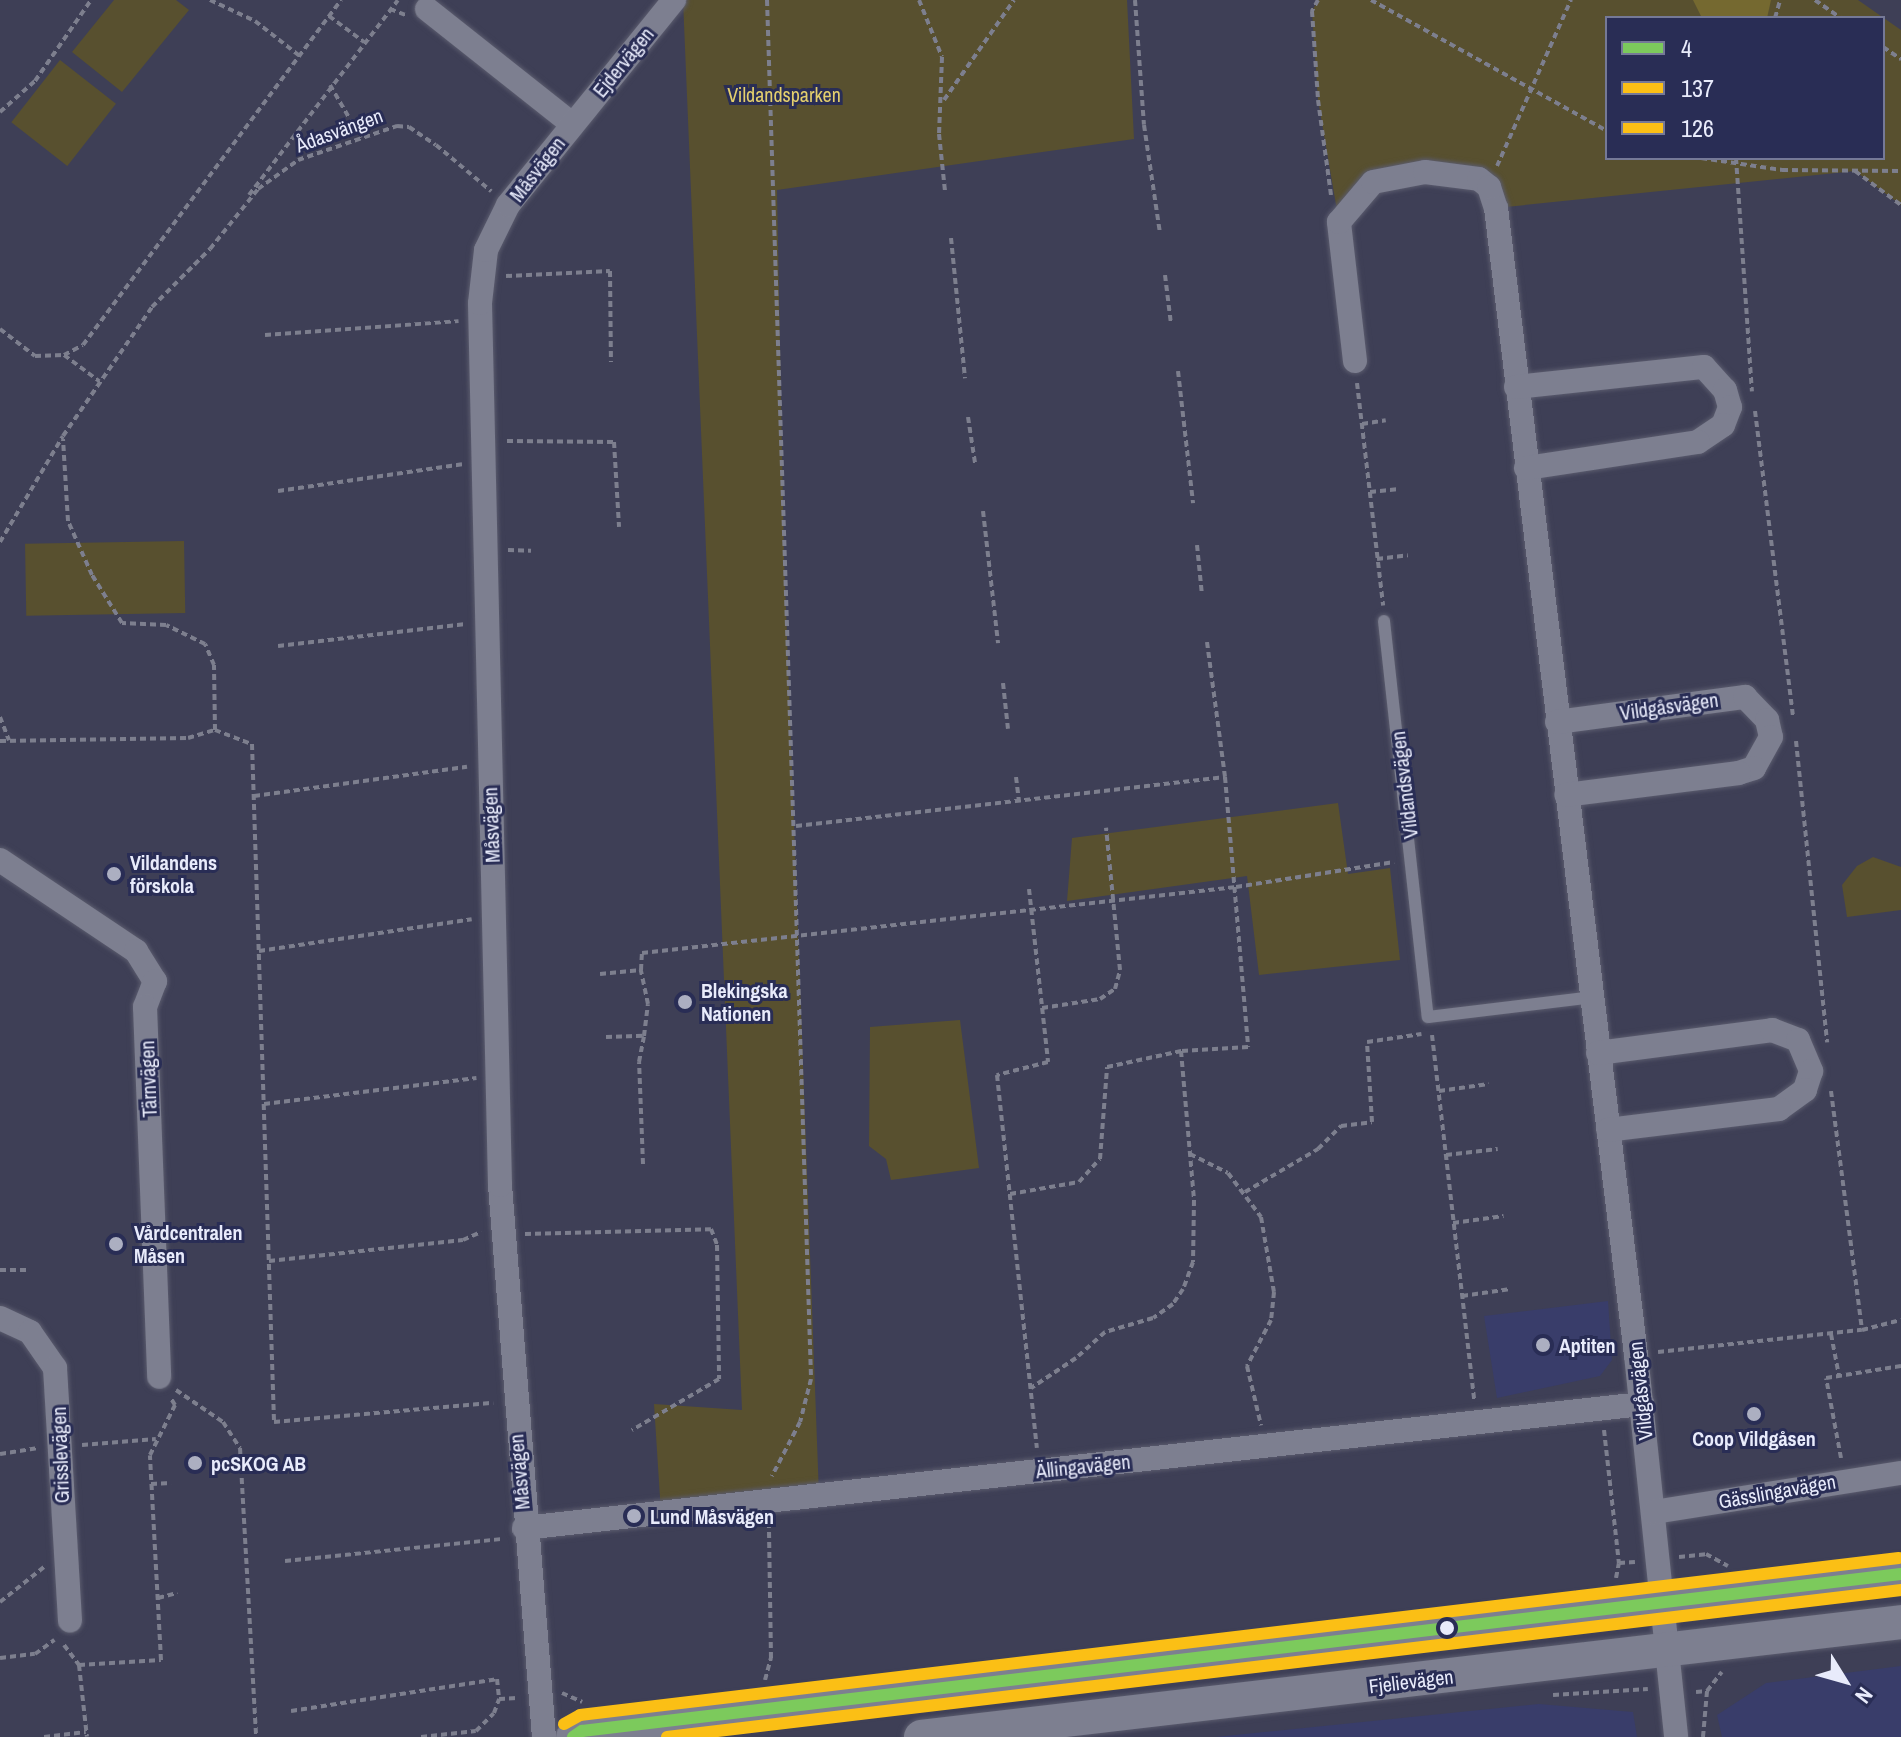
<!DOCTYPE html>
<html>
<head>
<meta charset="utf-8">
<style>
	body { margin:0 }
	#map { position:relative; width:1901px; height:1737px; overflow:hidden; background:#3e3f56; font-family:"Archivo Narrow",sans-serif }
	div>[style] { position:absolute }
	.built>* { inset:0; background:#393d6a }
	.green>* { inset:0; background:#58502f; transform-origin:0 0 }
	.forest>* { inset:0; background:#756930 }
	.path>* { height:4px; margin-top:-2px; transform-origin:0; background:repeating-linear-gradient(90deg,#7d7f8e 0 6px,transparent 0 10px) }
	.roads { filter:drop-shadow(0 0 2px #5a5b6d) drop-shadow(0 0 2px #5a5b6d) }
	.service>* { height:12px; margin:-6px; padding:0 6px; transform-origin:6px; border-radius:6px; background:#7d7f90 }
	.minor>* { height:24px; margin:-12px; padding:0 12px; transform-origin:12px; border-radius:12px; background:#7d7f90 }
	.secondary>* { height:34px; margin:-17px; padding:0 17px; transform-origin:17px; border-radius:17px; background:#7d7f90 }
	.bus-1>* { height:12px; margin:-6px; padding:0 6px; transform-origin:6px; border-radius:6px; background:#7cca5c }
	.bus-2>* { height:12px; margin:-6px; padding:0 6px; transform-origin:6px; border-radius:6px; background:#fbbf15 }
	.bus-3>* { height:12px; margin:-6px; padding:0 6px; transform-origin:6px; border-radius:6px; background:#fbbf15 }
	.dots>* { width:22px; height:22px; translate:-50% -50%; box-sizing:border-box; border:4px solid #292d55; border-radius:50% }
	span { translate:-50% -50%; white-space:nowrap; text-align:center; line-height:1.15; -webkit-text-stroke:6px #292d55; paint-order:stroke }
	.street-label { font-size:20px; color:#e8ebfb }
	.park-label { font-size:20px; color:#e4cf6d }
	.poi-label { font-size:20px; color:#e8ebfb; font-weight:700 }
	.left { translate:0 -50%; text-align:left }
	.legend { position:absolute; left:1605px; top:16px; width:280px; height:144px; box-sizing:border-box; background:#292d55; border:2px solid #757997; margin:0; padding:10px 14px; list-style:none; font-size:24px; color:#e8ebfb }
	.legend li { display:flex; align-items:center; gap:16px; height:40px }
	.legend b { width:40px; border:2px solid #757997 }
	.north { position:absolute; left:1805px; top:1641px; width:80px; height:80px; -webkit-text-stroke:6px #292d55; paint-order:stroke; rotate:127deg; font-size:22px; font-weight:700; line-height:32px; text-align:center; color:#e8ebfb }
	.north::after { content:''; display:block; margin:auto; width:28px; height:36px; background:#e8ebfb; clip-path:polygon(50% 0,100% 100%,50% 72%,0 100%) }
</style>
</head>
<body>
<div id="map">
	<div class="built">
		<i style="clip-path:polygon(1608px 1301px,1612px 1360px,1600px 1376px,1497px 1398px,1484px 1316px)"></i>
		<i style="clip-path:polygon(1901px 1666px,1901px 1737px,1722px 1737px,1717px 1715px,1766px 1683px)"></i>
		<i style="clip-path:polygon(1539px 1704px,1633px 1712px,1637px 1737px,1215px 1737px)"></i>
	</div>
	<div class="green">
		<i style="clip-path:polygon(114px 0,176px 0,189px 10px,122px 92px,72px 52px)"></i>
		<i style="clip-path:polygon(683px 0,1127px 0,1134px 139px,777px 190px,784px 556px,819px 1495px,661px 1513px,654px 1404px,742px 1410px)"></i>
		<i style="clip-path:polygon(evenodd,1318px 0,1858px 0,1901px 30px,1901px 205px,1855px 171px,1496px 208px,1489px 187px,1394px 176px,1339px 222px,1318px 100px,1312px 11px,1318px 0,1607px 18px,1883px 18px,1883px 158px,1607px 158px,1607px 18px)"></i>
		<i style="left:60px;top:60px;width:71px;height:79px;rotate:38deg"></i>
		<i style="left:184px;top:541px;width:72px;height:159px;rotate:89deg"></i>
		<i style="clip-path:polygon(1338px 803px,1348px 874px,1390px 868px,1400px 960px,1259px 975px,1247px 876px,1067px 901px,1072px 838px)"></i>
		<i style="clip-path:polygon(1873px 857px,1901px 867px,1901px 910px,1847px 917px,1842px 885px,1857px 866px)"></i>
		<i style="clip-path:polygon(960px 1020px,979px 1168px,891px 1180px,886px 1159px,869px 1146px,870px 1027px)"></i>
	</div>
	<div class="forest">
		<i style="clip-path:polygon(1693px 0,1771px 0,1767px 18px,1702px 18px)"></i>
	</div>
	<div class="path">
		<i style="left:210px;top:0;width:50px;rotate:25deg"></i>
		<i style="left:255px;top:21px;width:58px;rotate:38deg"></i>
		<i style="left:767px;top:0;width:1380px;rotate:88.17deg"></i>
		<i style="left:811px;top:1379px;width:44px;rotate:104.3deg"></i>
		<i style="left:800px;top:1422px;width:61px;rotate:117.4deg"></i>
		<i style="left:919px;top:0;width:61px;rotate:68deg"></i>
		<i style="left:942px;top:57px;width:77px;rotate:92.2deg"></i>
		<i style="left:939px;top:134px;width:57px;rotate:84deg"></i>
		<i style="left:1135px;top:0;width:125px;rotate:85.9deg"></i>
		<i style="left:1144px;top:125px;width:109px;rotate:81.6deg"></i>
		<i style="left:1318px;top:0;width:13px;rotate:119deg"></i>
		<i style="left:1312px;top:11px;width:89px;rotate:86.1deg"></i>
		<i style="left:1318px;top:100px;width:96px;rotate:82.2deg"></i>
		<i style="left:1371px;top:0;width:270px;rotate:29deg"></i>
		<i style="left:1815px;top:0;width:32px;rotate:35deg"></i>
		<i style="left:390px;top:9px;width:17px;rotate:21deg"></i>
		<i style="left:329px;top:16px;width:44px;rotate:36.6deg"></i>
		<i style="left:1775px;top:18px;width:19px;rotate:-74deg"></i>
		<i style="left:1883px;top:47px;width:22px;rotate:34deg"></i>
		<i style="left:330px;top:85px;width:61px;rotate:59.7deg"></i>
		<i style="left:944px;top:100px;width:122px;rotate:-55deg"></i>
		<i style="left:0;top:112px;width:47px;rotate:-41.5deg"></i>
		<i style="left:35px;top:81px;width:98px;rotate:-55.3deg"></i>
		<i style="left:1701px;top:158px;width:82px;rotate:8.4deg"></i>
		<i style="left:1782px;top:170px;width:119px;rotate:0.5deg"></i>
		<i style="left:1736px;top:158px;width:234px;rotate:86.1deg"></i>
		<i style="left:1497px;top:166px;width:182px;rotate:-66deg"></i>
		<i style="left:1855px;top:171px;width:57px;rotate:36.5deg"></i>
		<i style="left:249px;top:195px;width:245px;rotate:-52.6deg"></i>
		<i style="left:951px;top:238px;width:141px;rotate:84.3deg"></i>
		<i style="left:1165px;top:275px;width:49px;rotate:83deg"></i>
		<i style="left:506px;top:276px;width:104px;rotate:-2.8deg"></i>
		<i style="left:610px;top:271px;width:91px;rotate:89.4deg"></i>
		<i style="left:0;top:329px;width:44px;rotate:37.6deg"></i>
		<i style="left:35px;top:356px;width:29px;rotate:-2deg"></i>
		<i style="left:64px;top:355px;width:21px;rotate:-28deg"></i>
		<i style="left:83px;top:345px;width:431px;rotate:-53.2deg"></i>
		<i style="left:265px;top:335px;width:194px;rotate:-4.1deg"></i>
		<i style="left:64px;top:355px;width:44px;rotate:36.6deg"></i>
		<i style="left:1178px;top:371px;width:133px;rotate:83.5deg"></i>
		<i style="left:1357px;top:383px;width:224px;rotate:83.3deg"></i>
		<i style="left:1755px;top:411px;width:307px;rotate:82.9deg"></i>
		<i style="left:968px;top:417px;width:47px;rotate:81.3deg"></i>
		<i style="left:1362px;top:424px;width:24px;rotate:-9deg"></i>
		<i style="left:507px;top:441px;width:107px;rotate:0.5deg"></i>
		<i style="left:614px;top:442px;width:85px;rotate:86.6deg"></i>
		<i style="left:278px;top:491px;width:186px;rotate:-8.3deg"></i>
		<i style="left:1370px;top:492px;width:27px;rotate:-6deg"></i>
		<i style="left:983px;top:511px;width:133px;rotate:83.5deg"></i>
		<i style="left:0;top:542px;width:123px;rotate:-59.3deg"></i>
		<i style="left:63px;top:436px;width:157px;rotate:-55.4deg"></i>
		<i style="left:152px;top:307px;width:82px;rotate:-45deg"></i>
		<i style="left:210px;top:249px;width:77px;rotate:-51.3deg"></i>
		<i style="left:258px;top:189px;width:49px;rotate:-35.9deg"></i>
		<i style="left:298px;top:160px;width:105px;rotate:-19deg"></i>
		<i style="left:397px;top:126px;width:12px;rotate:5deg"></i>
		<i style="left:409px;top:127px;width:32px;rotate:34deg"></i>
		<i style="left:436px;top:145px;width:72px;rotate:39.9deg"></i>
		<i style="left:1197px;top:545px;width:50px;rotate:84.3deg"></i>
		<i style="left:508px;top:550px;width:23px;rotate:2deg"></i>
		<i style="left:1377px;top:559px;width:31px;rotate:-7deg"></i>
		<i style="left:1207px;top:642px;width:136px;rotate:82.4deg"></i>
		<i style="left:278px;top:646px;width:189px;rotate:-6.7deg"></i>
		<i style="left:1003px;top:683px;width:46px;rotate:83.8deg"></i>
		<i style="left:0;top:717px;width:25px;rotate:69deg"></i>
		<i style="left:215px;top:730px;width:40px;rotate:21deg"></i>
		<i style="left:252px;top:744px;width:678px;rotate:88.14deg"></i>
		<i style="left:274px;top:1422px;width:220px;rotate:-5deg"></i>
		<i style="left:0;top:741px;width:188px;rotate:-0.9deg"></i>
		<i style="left:188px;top:738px;width:28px;rotate:-17deg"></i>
		<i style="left:215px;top:730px;width:65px;rotate:-90.9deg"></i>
		<i style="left:214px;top:665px;width:23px;rotate:-113deg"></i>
		<i style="left:205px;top:644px;width:43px;rotate:-154deg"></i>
		<i style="left:166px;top:625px;width:44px;rotate:-177.4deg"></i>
		<i style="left:122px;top:623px;width:57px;rotate:-122deg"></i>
		<i style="left:92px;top:575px;width:59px;rotate:-114deg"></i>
		<i style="left:68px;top:521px;width:82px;rotate:-93.5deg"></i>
		<i style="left:1796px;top:741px;width:303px;rotate:84.1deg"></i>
		<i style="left:1016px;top:777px;width:25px;rotate:83deg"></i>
		<i style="left:254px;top:796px;width:215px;rotate:-7.8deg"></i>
		<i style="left:796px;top:826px;width:432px;rotate:-6.5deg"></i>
		<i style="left:1225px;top:777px;width:271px;rotate:85.1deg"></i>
		<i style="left:1248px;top:1047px;width:67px;rotate:176.6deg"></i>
		<i style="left:1029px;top:889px;width:174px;rotate:83.7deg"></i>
		<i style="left:1048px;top:1062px;width:53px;rotate:165.7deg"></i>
		<i style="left:997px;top:1075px;width:375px;rotate:83.9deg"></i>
		<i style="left:259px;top:951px;width:215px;rotate:-8.5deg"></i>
		<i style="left:600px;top:974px;width:41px;rotate:-5.6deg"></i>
		<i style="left:641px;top:970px;width:17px;rotate:-87deg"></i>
		<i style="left:642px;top:953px;width:598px;rotate:-6.34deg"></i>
		<i style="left:1236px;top:887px;width:160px;rotate:-9deg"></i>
		<i style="left:1042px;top:1008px;width:59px;rotate:-8.8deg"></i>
		<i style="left:1100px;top:999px;width:18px;rotate:-34deg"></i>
		<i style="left:1115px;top:989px;width:20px;rotate:-75deg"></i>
		<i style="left:1120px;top:970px;width:143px;rotate:-95.6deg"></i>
		<i style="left:1432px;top:1035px;width:367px;rotate:83.4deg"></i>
		<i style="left:606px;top:1037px;width:38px;rotate:-2deg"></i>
		<i style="left:644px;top:1036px;width:32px;rotate:-83deg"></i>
		<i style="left:648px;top:1004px;width:35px;rotate:-102deg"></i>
		<i style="left:1439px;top:1091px;width:50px;rotate:-8deg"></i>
		<i style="left:1831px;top:1091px;width:241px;rotate:82.6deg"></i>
		<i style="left:1862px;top:1330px;width:40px;rotate:-14.4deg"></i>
		<i style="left:264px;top:1104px;width:214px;rotate:-7deg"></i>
		<i style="left:1190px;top:1154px;width:42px;rotate:26.6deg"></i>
		<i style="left:1228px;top:1173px;width:55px;rotate:53.1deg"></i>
		<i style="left:1261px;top:1217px;width:76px;rotate:80.2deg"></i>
		<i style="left:1274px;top:1292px;width:28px;rotate:96deg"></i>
		<i style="left:1271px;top:1320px;width:52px;rotate:117.6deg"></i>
		<i style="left:1247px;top:1366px;width:61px;rotate:76.7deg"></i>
		<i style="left:1446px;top:1155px;width:52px;rotate:-6.6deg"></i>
		<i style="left:643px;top:1164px;width:102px;rotate:-92.2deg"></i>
		<i style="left:639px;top:1062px;width:26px;rotate:-79deg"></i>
		<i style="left:1245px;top:1192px;width:85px;rotate:-30.5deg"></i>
		<i style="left:1318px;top:1149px;width:33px;rotate:-45deg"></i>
		<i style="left:1341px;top:1126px;width:31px;rotate:-7deg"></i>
		<i style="left:1372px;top:1122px;width:80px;rotate:-93.6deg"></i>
		<i style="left:1367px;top:1042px;width:55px;rotate:-8.4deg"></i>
		<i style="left:1010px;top:1194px;width:70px;rotate:-9.9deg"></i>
		<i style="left:1079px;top:1182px;width:31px;rotate:-48deg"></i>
		<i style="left:1100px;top:1159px;width:92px;rotate:-85.6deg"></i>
		<i style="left:1107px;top:1067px;width:76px;rotate:-12.2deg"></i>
		<i style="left:1181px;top:1051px;width:150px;rotate:85deg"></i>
		<i style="left:1194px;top:1200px;width:62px;rotate:90.9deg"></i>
		<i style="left:1193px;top:1262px;width:29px;rotate:110deg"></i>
		<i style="left:1183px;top:1289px;width:18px;rotate:124deg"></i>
		<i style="left:1173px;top:1304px;width:24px;rotate:145deg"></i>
		<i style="left:1153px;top:1318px;width:50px;rotate:163.7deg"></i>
		<i style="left:1105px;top:1332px;width:39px;rotate:138deg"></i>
		<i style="left:1076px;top:1358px;width:54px;rotate:146.3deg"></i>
		<i style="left:1453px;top:1223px;width:51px;rotate:-7.8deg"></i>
		<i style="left:525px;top:1234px;width:186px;rotate:-1.5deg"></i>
		<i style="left:711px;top:1229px;width:17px;rotate:69deg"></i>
		<i style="left:717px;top:1245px;width:134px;rotate:89.1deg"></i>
		<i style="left:719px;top:1379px;width:101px;rotate:149.6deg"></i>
		<i style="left:269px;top:1261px;width:195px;rotate:-6.2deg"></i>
		<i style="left:463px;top:1240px;width:20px;rotate:-24deg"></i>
		<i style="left:0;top:1270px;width:26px"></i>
		<i style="left:1462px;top:1296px;width:49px;rotate:-8.3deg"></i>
		<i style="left:1831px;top:1334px;width:43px;rotate:79.2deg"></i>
		<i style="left:1658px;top:1352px;width:205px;rotate:-6.2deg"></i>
		<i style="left:176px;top:1390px;width:57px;rotate:34.2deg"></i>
		<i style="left:223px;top:1422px;width:31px;rotate:57deg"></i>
		<i style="left:240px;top:1448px;width:289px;rotate:86.8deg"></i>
		<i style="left:1604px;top:1430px;width:134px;rotate:83.6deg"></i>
		<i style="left:82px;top:1445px;width:74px;rotate:-4.6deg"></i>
		<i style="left:0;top:1454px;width:37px;rotate:-9deg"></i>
		<i style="left:1841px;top:1458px;width:81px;rotate:-100.6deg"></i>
		<i style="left:1826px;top:1378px;width:76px;rotate:-9.1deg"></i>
		<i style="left:151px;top:1484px;width:20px;rotate:-3deg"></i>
		<i style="left:1679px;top:1557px;width:27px;rotate:-6deg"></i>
		<i style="left:1706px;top:1554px;width:25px;rotate:29deg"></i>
		<i style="left:285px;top:1561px;width:219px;rotate:-5.8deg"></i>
		<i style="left:1616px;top:1578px;width:15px;rotate:-79deg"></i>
		<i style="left:1619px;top:1563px;width:16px;rotate:-4deg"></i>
		<i style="left:158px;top:1598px;width:20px;rotate:-15deg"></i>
		<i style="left:0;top:1602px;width:56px;rotate:-38.5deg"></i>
		<i style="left:64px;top:1645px;width:25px;rotate:53deg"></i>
		<i style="left:79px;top:1665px;width:72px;rotate:83.7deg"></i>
		<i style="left:0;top:1658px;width:35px;rotate:-7deg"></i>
		<i style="left:35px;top:1654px;width:24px;rotate:-36deg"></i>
		<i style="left:79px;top:1665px;width:82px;rotate:-3.5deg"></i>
		<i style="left:161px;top:1660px;width:205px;rotate:-93.1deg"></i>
		<i style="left:150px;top:1455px;width:56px;rotate:-63.4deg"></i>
		<i style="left:175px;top:1405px;width:9px;rotate:-122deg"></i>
		<i style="left:765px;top:1680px;width:23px;rotate:-75deg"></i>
		<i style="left:771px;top:1658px;width:133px;rotate:-90.9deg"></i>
		<i style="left:1696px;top:1692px;width:11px;rotate:-5deg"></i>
		<i style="left:562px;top:1693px;width:22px;rotate:24deg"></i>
		<i style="left:1553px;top:1695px;width:95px;rotate:-3.6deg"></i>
		<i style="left:291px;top:1711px;width:208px;rotate:-8.8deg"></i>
		<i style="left:497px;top:1679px;width:20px;rotate:84deg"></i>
		<i style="left:44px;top:1737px;width:42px;rotate:-6.8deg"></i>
		<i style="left:421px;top:1737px;width:55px;rotate:-6.2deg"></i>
		<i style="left:476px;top:1731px;width:25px;rotate:-45deg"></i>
		<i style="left:494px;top:1713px;width:15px;rotate:-70deg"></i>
		<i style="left:499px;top:1699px;width:18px;rotate:-3deg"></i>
		<i style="left:1703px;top:1737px;width:46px;rotate:-85deg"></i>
		<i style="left:1707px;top:1691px;width:24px;rotate:-52deg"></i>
	</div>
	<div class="roads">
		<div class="service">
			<i style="left:1384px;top:621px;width:398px;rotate:83.7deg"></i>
			<i style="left:1428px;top:1017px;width:167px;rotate:-6.9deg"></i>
		</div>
		<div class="minor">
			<i style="left:427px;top:9px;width:185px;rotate:38.4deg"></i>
			<i style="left:1355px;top:361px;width:140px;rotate:-96.6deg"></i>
			<i style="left:1339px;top:222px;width:52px;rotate:-49.6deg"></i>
			<i style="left:1373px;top:182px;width:53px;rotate:-10.9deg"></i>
			<i style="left:1425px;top:172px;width:54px;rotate:7.4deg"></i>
			<i style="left:1479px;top:179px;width:13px;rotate:39deg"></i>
			<i style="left:1489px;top:187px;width:22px;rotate:72deg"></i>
			<i style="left:1496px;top:208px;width:1156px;rotate:83.04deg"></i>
			<i style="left:1636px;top:1355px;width:384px;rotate:84deg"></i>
			<i style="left:1516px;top:387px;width:189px;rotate:-6.1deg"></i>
			<i style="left:1704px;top:367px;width:31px;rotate:48deg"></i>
			<i style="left:1725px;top:390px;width:18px;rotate:74deg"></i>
			<i style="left:1730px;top:407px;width:19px;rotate:111deg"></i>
			<i style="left:1723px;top:425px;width:30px;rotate:146deg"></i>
			<i style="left:1698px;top:442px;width:174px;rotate:171.4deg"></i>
			<i style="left:1557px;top:722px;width:190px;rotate:-7.6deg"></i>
			<i style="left:1745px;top:697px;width:32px;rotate:46deg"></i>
			<i style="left:1767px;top:720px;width:17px;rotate:77deg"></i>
			<i style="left:1771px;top:737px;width:35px;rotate:119deg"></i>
			<i style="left:1754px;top:768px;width:16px;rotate:162deg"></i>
			<i style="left:1739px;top:773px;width:174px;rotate:172.8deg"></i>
			<i style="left:0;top:860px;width:164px;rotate:33.8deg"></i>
			<i style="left:136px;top:951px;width:36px;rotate:58deg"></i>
			<i style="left:155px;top:981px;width:28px;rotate:111deg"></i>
			<i style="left:145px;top:1007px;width:370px;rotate:87.8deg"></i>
			<i style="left:1598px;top:1053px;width:176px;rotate:-7.5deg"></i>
			<i style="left:1772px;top:1030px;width:28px;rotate:21deg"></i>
			<i style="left:1798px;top:1040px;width:34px;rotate:67deg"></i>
			<i style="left:1811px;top:1071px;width:20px;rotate:108deg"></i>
			<i style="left:1805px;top:1090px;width:32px;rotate:144deg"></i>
			<i style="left:1779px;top:1109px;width:172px;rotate:173deg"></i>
			<i style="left:0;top:1318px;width:33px;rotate:25deg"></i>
			<i style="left:30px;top:1332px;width:44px;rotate:55.2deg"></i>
			<i style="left:55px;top:1368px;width:253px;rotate:86.6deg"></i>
			<i style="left:1654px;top:1512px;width:250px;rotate:-9deg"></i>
			<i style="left:524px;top:1528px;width:1125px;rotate:-6.33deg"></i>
			<i style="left:544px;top:1737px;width:554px;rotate:-94.56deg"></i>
			<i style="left:500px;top:1185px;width:882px;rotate:-91.3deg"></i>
			<i style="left:480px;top:303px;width:53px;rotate:-83.5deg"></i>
			<i style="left:486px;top:250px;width:50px;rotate:-63.9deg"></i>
			<i style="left:508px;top:205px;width:264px;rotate:-51deg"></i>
		</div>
		<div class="secondary">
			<i style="left:573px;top:1737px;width:11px;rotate:-34deg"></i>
			<i style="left:582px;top:1731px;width:1328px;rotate:-6.79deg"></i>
			<i style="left:921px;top:1737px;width:987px;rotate:-6.69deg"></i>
		</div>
	</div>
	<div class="bus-1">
		<i style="left:573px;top:1737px;width:11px;rotate:-34deg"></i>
		<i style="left:582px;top:1731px;width:1328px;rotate:-6.79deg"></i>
	</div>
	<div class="bus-2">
		<i style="left:667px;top:1737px;width:1243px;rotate:-6.79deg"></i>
	</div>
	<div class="bus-3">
		<i style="left:564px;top:1724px;width:18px;rotate:-29deg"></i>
		<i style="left:580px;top:1715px;width:1328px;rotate:-6.79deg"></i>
	</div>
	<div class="dots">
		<i style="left:114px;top:874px;background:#acafc1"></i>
		<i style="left:685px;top:1002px;background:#acafc1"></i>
		<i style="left:116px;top:1244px;background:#acafc1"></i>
		<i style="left:1543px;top:1345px;background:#acafc1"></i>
		<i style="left:1754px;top:1414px;background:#acafc1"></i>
		<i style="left:195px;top:1463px;background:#acafc1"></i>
		<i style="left:634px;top:1516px;background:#acafc1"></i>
		<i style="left:1447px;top:1628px;background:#e8ebfb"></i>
	</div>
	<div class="street-label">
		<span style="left:623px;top:62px;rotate:-51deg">Ejdervägen</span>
		<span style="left:339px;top:130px;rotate:-20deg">Ådasvängen</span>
		<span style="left:537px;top:169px;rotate:-52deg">Måsvägen</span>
		<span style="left:1669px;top:706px;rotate:-8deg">Vildgåsvägen</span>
		<span style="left:1404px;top:785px;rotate:-97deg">Vildandsvägen</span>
		<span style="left:491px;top:825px;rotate:-92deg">Måsvägen</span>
		<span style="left:148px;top:1079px;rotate:-92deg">Tärnvägen</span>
		<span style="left:1640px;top:1391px;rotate:-96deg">Vildgåsvägen</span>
		<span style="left:60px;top:1455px;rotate:-92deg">Grisslevägen</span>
		<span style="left:1083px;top:1466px;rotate:-6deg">Ällingavägen</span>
		<span style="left:519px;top:1472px;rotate:-95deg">Måsvägen</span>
		<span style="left:1777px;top:1491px;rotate:-10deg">Gässlingavägen</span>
		<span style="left:1411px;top:1681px;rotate:-7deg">Fjelievägen</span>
	</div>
	<div class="park-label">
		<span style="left:784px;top:94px">Vildandsparken</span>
	</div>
	<div class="poi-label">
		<span class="left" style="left:130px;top:874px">Vildandens<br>förskola</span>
		<span class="left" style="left:701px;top:1002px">Blekingska<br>Nationen</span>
		<span class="left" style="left:134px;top:1244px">Vårdcentralen<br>Måsen</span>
		<span class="left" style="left:1559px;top:1345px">Aptiten</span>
		<span style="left:1754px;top:1438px">Coop Vildgåsen</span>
		<span class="left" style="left:211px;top:1463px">pcSKOG AB</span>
		<span class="left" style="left:650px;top:1516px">Lund Måsvägen</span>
	</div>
	<ul class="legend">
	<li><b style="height:10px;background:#7cca5c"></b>4</li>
	<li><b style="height:10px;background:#fbbf15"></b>137</li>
	<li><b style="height:10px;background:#fbbf15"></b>126</li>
	</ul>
	<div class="north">N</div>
</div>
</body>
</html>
